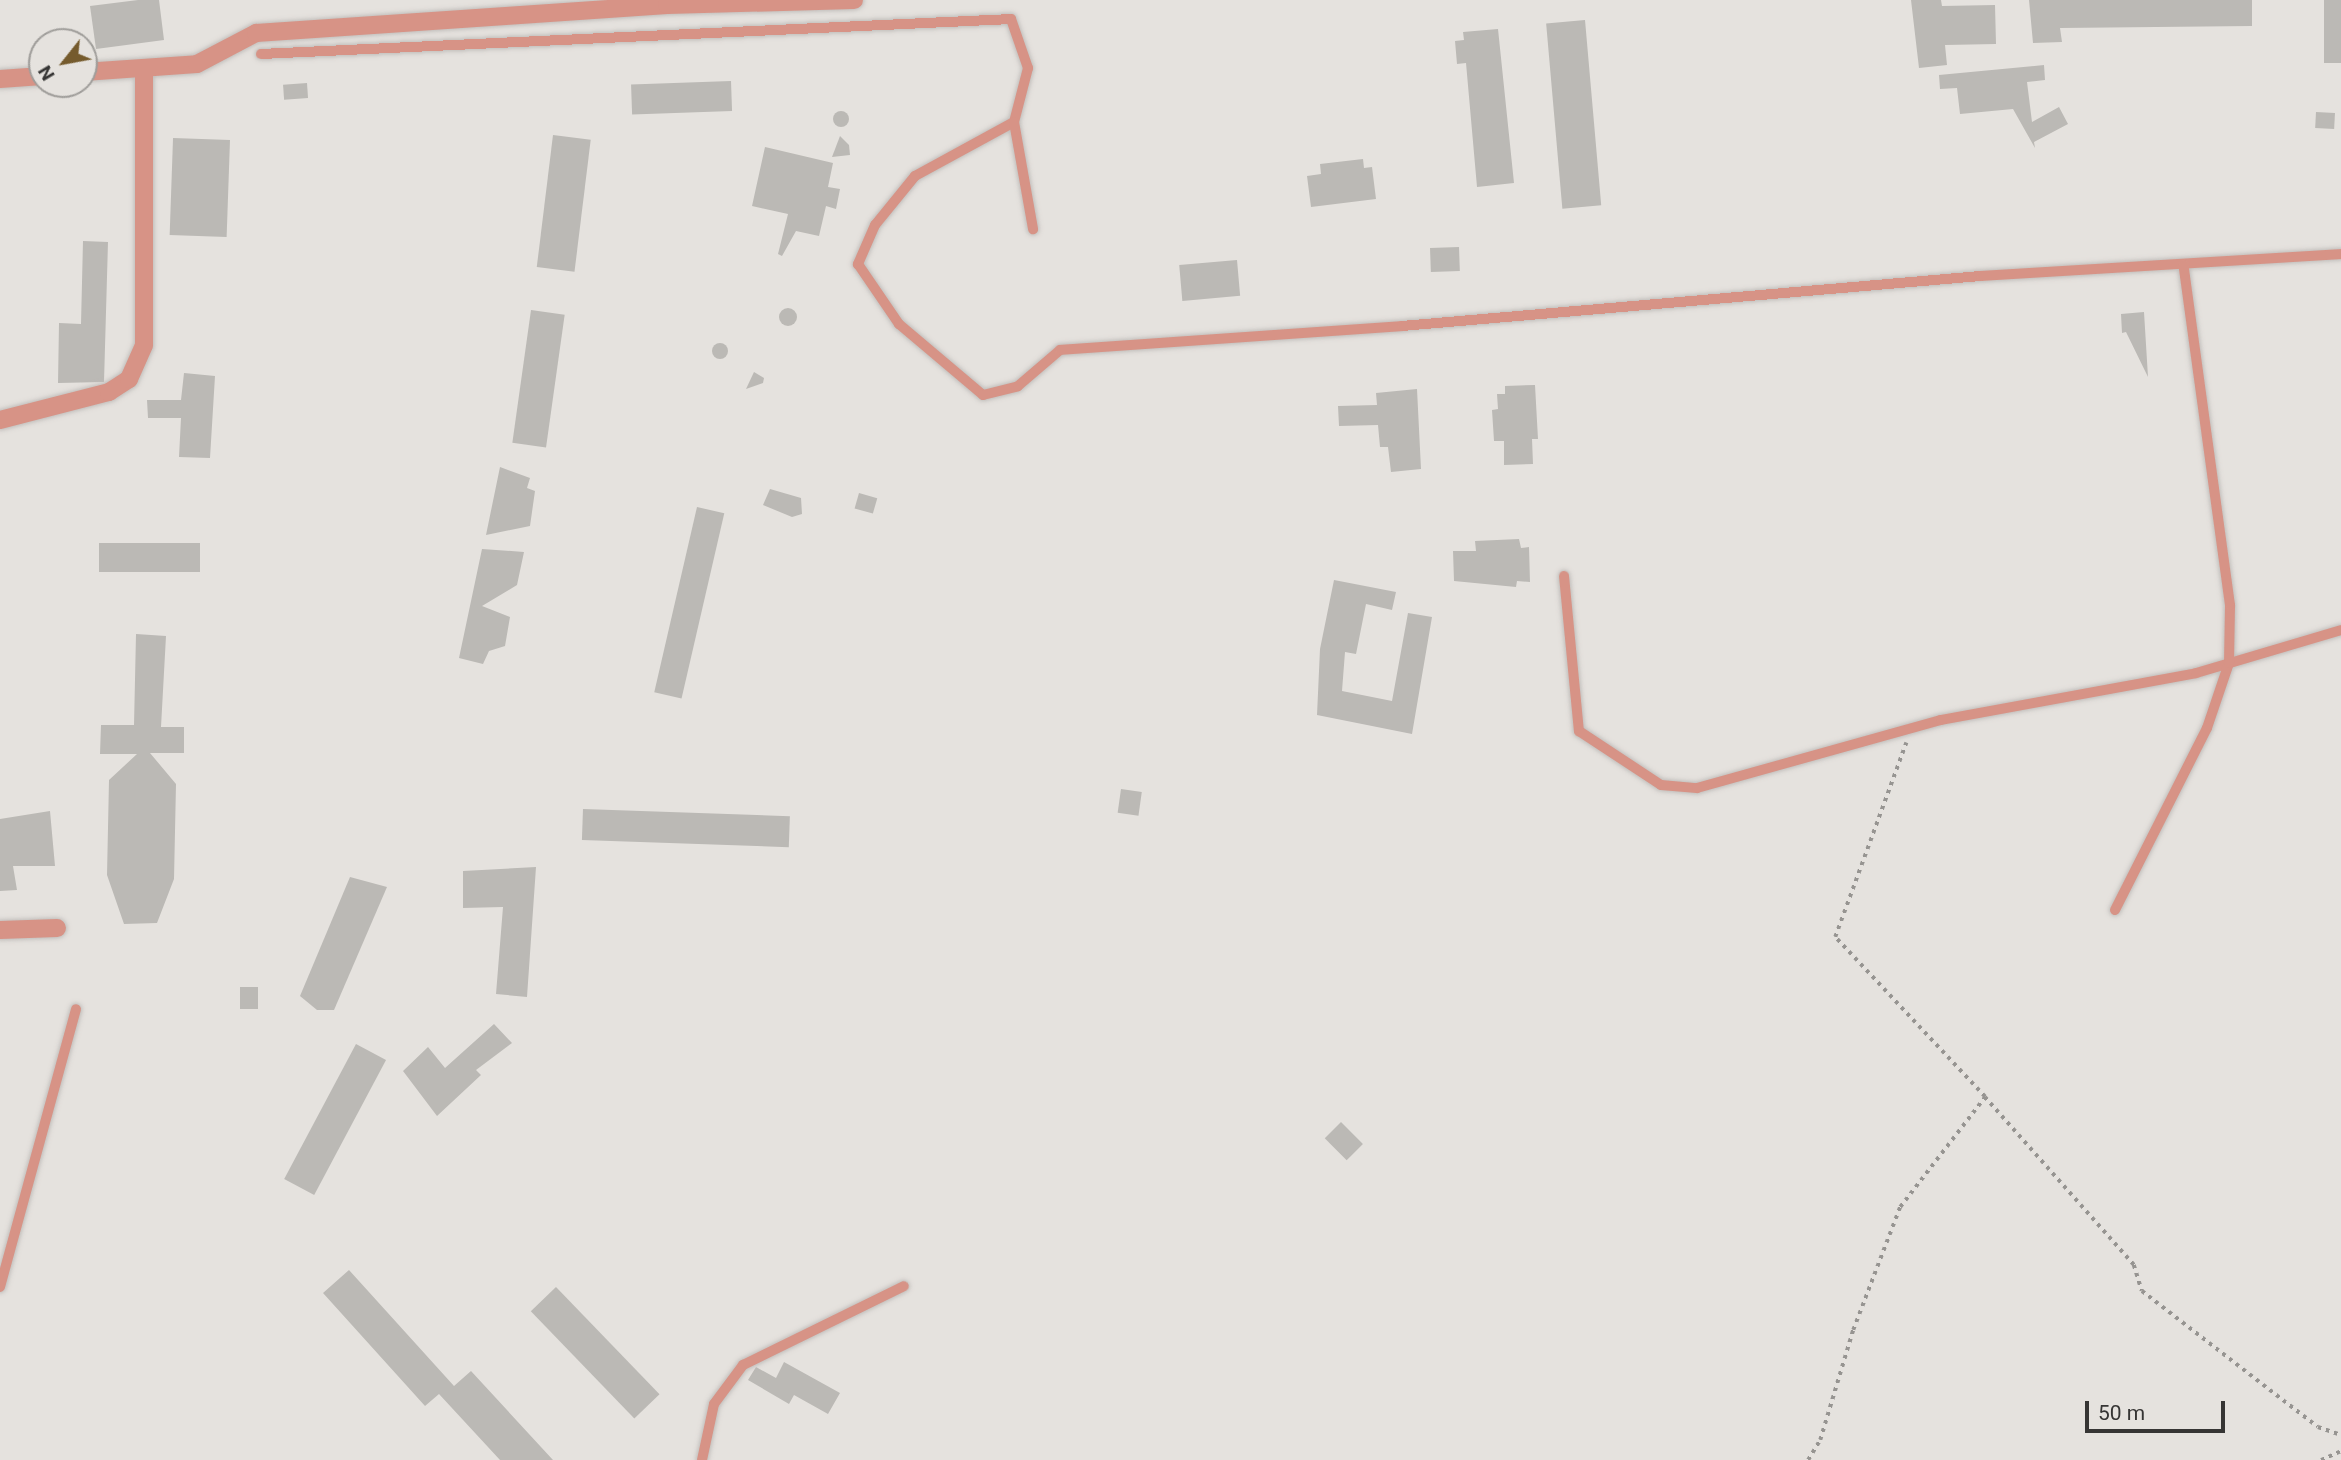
<!DOCTYPE html>
<html>
<head>
<meta charset="utf-8">
<style>
	body { margin:0 }
	#map { position:relative; width:2341px; height:1460px; overflow:hidden; background:#e5e2de; font-family:Roboto,sans-serif }
	div>[style] { position:absolute }
	.building>* { inset:0; background:#bbb9b5; transform-origin:0 0 }
	.round { border-radius:50% }
	.path>* { height:3.5px; margin-top:-1.75px; transform-origin:0; background:repeating-linear-gradient(90deg,#969491 0 3.5px,transparent 0 8.5px) }
	.roads { filter:drop-shadow(0 0 2px #c2bfbc) drop-shadow(0 0 2px #c2bfbc) }
	.service>* { height:10px; margin:-5px; padding:0 5px; transform-origin:5px; border-radius:5px; background:#d79386 }
	.minor>* { height:18px; margin:-9px; padding:0 9px; transform-origin:9px; border-radius:9px; background:#d79386 }
	span { translate:-50% -50%; white-space:nowrap; text-align:center; line-height:1.15; -webkit-text-stroke:6px #e5e2de; paint-order:stroke }
	.north { position:absolute; left:28px; top:28px; width:70px; height:70px; box-sizing:border-box; background:#e5e2de; border:2px solid #9f9d9a; border-radius:50%; rotate:239deg; font-size:19px; font-weight:700; line-height:28px; text-align:center; color:#363534 }
	.north::after { content:''; display:block; margin:auto; width:24px; height:32px; background:#755b2d; clip-path:polygon(50% 0,100% 100%,50% 72%,0 100%) }
	.scale { position:absolute; left:2085px; top:1401px; width:140px; height:32px; box-sizing:border-box; border:4px solid #363534; border-top:0; padding-left:9px; font-size:21px; line-height:24px; white-space:nowrap; color:#363534; -webkit-text-stroke:5px #e5e2de; paint-order:stroke }
</style>
</head>
<body>
<div id="map">
	<div class="building">
		<i style="clip-path:polygon(138px 0,159px 0,164px 40px,96px 49px,90px 6px)"></i>
		<i style="clip-path:polygon(1911px 0,1941px 0,1942px 6px,1995px 5px,1996px 44px,1945px 45px,1947px 65px,1919px 68px)"></i>
		<i style="clip-path:polygon(2029px 0,2252px 0,2252px 26px,2060px 28px,2062px 42px,2033px 43px)"></i>
		<i style="left:2324px;top:0;width:17px;height:63px"></i>
		<i style="left:1585px;top:20px;width:186px;height:39px;rotate:85deg"></i>
		<i style="clip-path:polygon(1498px 29px,1514px 183px,1477px 187px,1466px 63px,1457px 64px,1455px 41px,1464px 40px,1463px 32px)"></i>
		<i style="clip-path:polygon(2044px 65px,2045px 80px,2027px 82px,2032px 122px,2059px 107px,2068px 124px,2034px 142px,2035px 148px,2013px 109px,1960px 114px,1957px 88px,1940px 89px,1939px 75px)"></i>
		<i style="left:731px;top:81px;width:30px;height:100px;rotate:88deg"></i>
		<i style="left:307px;top:83px;width:15px;height:24px;rotate:86deg"></i>
		<i class="round" style="left:833px;top:111px;width:16px;height:16px"></i>
		<i style="left:2316px;top:112px;width:19px;height:16px;rotate:3deg"></i>
		<i style="left:553px;top:135px;width:38px;height:133px;rotate:7deg"></i>
		<i style="clip-path:polygon(840px 136px,849px 145px,850px 155px,832px 157px)"></i>
		<i style="left:230px;top:140px;width:97px;height:57px;rotate:92deg"></i>
		<i style="clip-path:polygon(765px 147px,833px 163px,828px 187px,840px 189px,836px 209px,826px 206px,819px 236px,796px 231px,782px 256px,778px 254px,788px 214px,752px 206px)"></i>
		<i style="clip-path:polygon(1363px 159px,1364px 168px,1372px 167px,1376px 199px,1311px 207px,1307px 176px,1321px 174px,1320px 164px)"></i>
		<i style="clip-path:polygon(83px 241px,108px 242px,104px 382px,58px 383px,59px 323px,81px 324px)"></i>
		<i style="left:1459px;top:247px;width:24px;height:29px;rotate:88deg"></i>
		<i style="left:1237px;top:260px;width:36px;height:58px;rotate:85deg"></i>
		<i class="round" style="left:779px;top:308px;width:18px;height:18px"></i>
		<i style="left:531px;top:310px;width:34px;height:134px;rotate:8deg"></i>
		<i style="clip-path:polygon(2144px 312px,2148px 377px,2126px 332px,2122px 333px,2121px 314px)"></i>
		<i class="round" style="left:712px;top:343px;width:16px;height:16px"></i>
		<i style="clip-path:polygon(754px 372px,764px 378px,763px 383px,746px 389px)"></i>
		<i style="clip-path:polygon(184px 373px,215px 376px,210px 458px,179px 457px,181px 418px,148px 418px,147px 400px,181px 400px)"></i>
		<i style="clip-path:polygon(1535px 385px,1538px 439px,1532px 439px,1533px 464px,1504px 465px,1504px 441px,1494px 441px,1492px 410px,1498px 409px,1497px 394px,1505px 394px,1505px 386px)"></i>
		<i style="clip-path:polygon(1417px 389px,1421px 469px,1391px 472px,1388px 447px,1380px 447px,1378px 425px,1339px 426px,1338px 406px,1377px 405px,1376px 393px)"></i>
		<i style="clip-path:polygon(500px 467px,530px 478px,527px 488px,535px 491px,530px 526px,486px 535px)"></i>
		<i style="clip-path:polygon(770px 489px,801px 498px,802px 514px,792px 517px,763px 505px)"></i>
		<i style="left:859px;top:493px;width:19px;height:16px;rotate:16deg"></i>
		<i style="left:697px;top:507px;width:28px;height:190px;rotate:13deg"></i>
		<i style="clip-path:polygon(1519px 539px,1521px 548px,1529px 547px,1530px 582px,1517px 581px,1516px 587px,1454px 581px,1453px 551px,1476px 551px,1475px 541px)"></i>
		<i style="left:200px;top:543px;width:29px;height:101px;rotate:90deg"></i>
		<i style="clip-path:polygon(482px 549px,524px 552px,517px 585px,482px 606px,510px 617px,505px 646px,489px 651px,483px 664px,459px 658px)"></i>
		<i style="clip-path:polygon(1334px 580px,1396px 592px,1392px 610px,1366px 604px,1356px 654px,1345px 652px,1342px 691px,1392px 701px,1408px 613px,1432px 617px,1412px 734px,1317px 715px,1320px 649px)"></i>
		<i style="clip-path:polygon(136px 634px,166px 636px,161px 727px,184px 727px,184px 753px,150px 753px,176px 784px,174px 879px,157px 923px,124px 924px,107px 875px,109px 780px,137px 754px,100px 754px,101px 725px,134px 725px)"></i>
		<i style="left:1121px;top:789px;width:21px;height:24px;rotate:8deg"></i>
		<i style="left:583px;top:809px;width:207px;height:31px;rotate:2deg"></i>
		<i style="clip-path:polygon(50px 811px,55px 866px,13px 866px,17px 890px,0 891px,0 819px)"></i>
		<i style="clip-path:polygon(536px 867px,527px 997px,496px 994px,503px 907px,463px 908px,463px 871px)"></i>
		<i style="clip-path:polygon(350px 877px,387px 887px,334px 1010px,317px 1010px,300px 996px)"></i>
		<i style="left:240px;top:987px;width:18px;height:22px"></i>
		<i style="clip-path:polygon(494px 1024px,512px 1043px,476px 1070px,481px 1075px,437px 1116px,403px 1071px,428px 1047px,445px 1068px)"></i>
		<i style="left:356px;top:1044px;width:34px;height:153px;rotate:28deg"></i>
		<i style="left:1341px;top:1122px;width:31px;height:23px;rotate:45deg"></i>
		<i style="clip-path:polygon(349px 1270px,454px 1386px,471px 1371px,553px 1460px,500px 1460px,439px 1394px,425px 1406px,323px 1293px)"></i>
		<i style="left:556px;top:1287px;width:149px;height:35px;rotate:46deg"></i>
		<i style="clip-path:polygon(784px 1362px,840px 1393px,828px 1414px,794px 1395px,789px 1404px,748px 1380px,756px 1367px,776px 1378px)"></i>
	</div>
	<div class="path">
		<i style="left:1985px;top:1097px;width:225px;rotate:48.4deg"></i>
		<i style="left:2134px;top:1265px;width:27px;rotate:73deg"></i>
		<i style="left:2142px;top:1291px;width:222px;rotate:37.7deg"></i>
		<i style="left:2318px;top:1427px;width:24px;rotate:19deg"></i>
		<i style="left:1808px;top:1460px;width:23px;rotate:-59deg"></i>
		<i style="left:1820px;top:1440px;width:115px;rotate:-73.3deg"></i>
		<i style="left:1853px;top:1330px;width:132px;rotate:-69.1deg"></i>
		<i style="left:1900px;top:1207px;width:139px;rotate:-52.3deg"></i>
		<i style="left:1985px;top:1097px;width:219px;rotate:-133.2deg"></i>
		<i style="left:1835px;top:937px;width:207px;rotate:-69.9deg"></i>
		<i style="left:2321px;top:1460px;width:22px;rotate:-24deg"></i>
	</div>
	<div class="roads">
		<div class="service">
			<i style="left:261px;top:54px;width:751px;rotate:-2.67deg"></i>
			<i style="left:1011px;top:19px;width:52px;rotate:70.9deg"></i>
			<i style="left:1028px;top:68px;width:56px;rotate:104.5deg"></i>
			<i style="left:1014px;top:122px;width:113px;rotate:151.4deg"></i>
			<i style="left:915px;top:176px;width:63px;rotate:129.2deg"></i>
			<i style="left:875px;top:225px;width:43px;rotate:113.6deg"></i>
			<i style="left:858px;top:264px;width:73px;rotate:55.7deg"></i>
			<i style="left:899px;top:324px;width:110px;rotate:40.2deg"></i>
			<i style="left:983px;top:395px;width:36px;rotate:-14deg"></i>
			<i style="left:1018px;top:386px;width:55px;rotate:-40.6deg"></i>
			<i style="left:1060px;top:350px;width:343px;rotate:-4deg"></i>
			<i style="left:1402px;top:326px;width:581px;rotate:-4.94deg"></i>
			<i style="left:1981px;top:276px;width:361px;rotate:-3.5deg"></i>
			<i style="left:1014px;top:122px;width:109px;rotate:79.9deg"></i>
			<i style="left:1564px;top:576px;width:156px;rotate:84.5deg"></i>
			<i style="left:1579px;top:731px;width:98px;rotate:33.4deg"></i>
			<i style="left:1661px;top:785px;width:36px;rotate:5deg"></i>
			<i style="left:1697px;top:788px;width:253px;rotate:-15.6deg"></i>
			<i style="left:1941px;top:720px;width:259px;rotate:-10.4deg"></i>
			<i style="left:2196px;top:673px;width:151px;rotate:-16.5deg"></i>
			<i style="left:2115px;top:910px;width:204px;rotate:-63.2deg"></i>
			<i style="left:2207px;top:728px;width:69px;rotate:-71.3deg"></i>
			<i style="left:2229px;top:663px;width:58px;rotate:-89deg"></i>
			<i style="left:2230px;top:605px;width:344px;rotate:-97.8deg"></i>
			<i style="left:0;top:1287px;width:288px;rotate:-74.7deg"></i>
			<i style="left:702px;top:1460px;width:57px;rotate:-77.9deg"></i>
			<i style="left:714px;top:1404px;width:49px;rotate:-53.4deg"></i>
			<i style="left:743px;top:1365px;width:179px;rotate:-26.1deg"></i>
		</div>
		<div class="minor">
			<i style="left:84px;top:72px;width:113px;rotate:-4deg"></i>
			<i style="left:197px;top:64px;width:67px;rotate:-27.7deg"></i>
			<i style="left:256px;top:33px;width:412px;rotate:-3.9deg"></i>
			<i style="left:667px;top:5px;width:187px;rotate:-1.5deg"></i>
			<i style="left:0;top:79px;width:42px;rotate:-4.1deg"></i>
			<i style="left:0;top:420px;width:113px;rotate:-14.4deg"></i>
			<i style="left:109px;top:392px;width:24px;rotate:-33deg"></i>
			<i style="left:129px;top:379px;width:37px;rotate:-66deg"></i>
			<i style="left:144px;top:345px;width:277px;rotate:-90deg"></i>
			<i style="left:0;top:930px;width:57px;rotate:-2deg"></i>
		</div>
	</div>
	<div class="north">N</div>
	<div class="scale">50 m</div>
</div>
</body>
</html>
